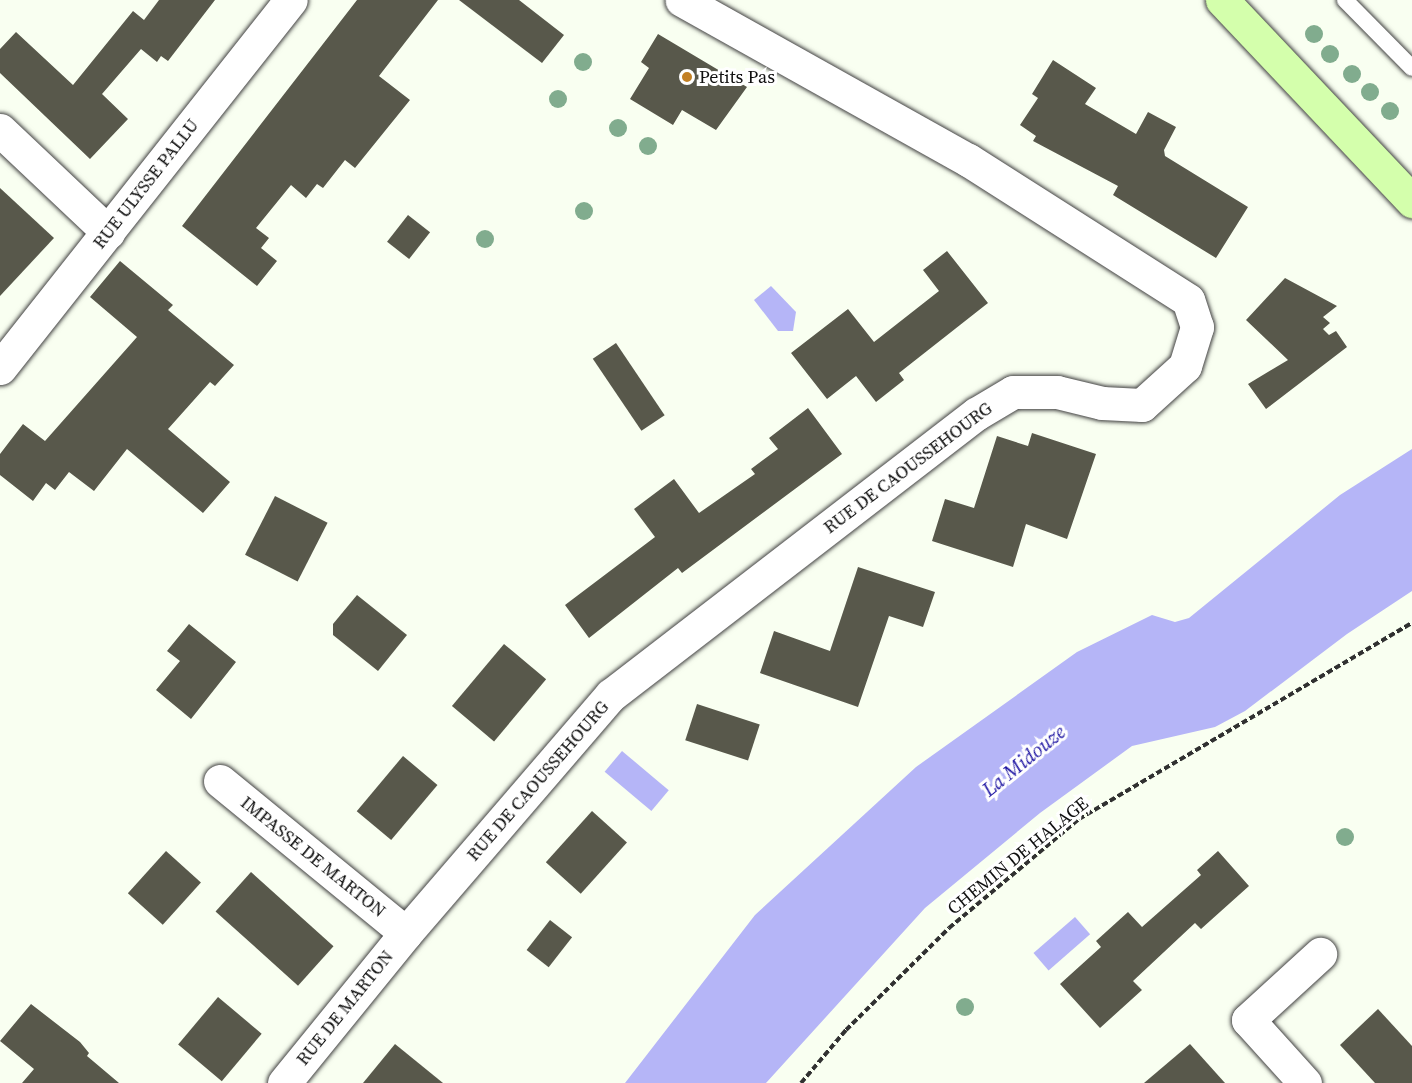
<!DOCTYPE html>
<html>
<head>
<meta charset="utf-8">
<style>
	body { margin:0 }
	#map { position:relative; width:1412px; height:1083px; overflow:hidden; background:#f9fff1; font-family:"Source Serif 4",serif }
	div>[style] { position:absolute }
	.water>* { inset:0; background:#b5b5f7; transform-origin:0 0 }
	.building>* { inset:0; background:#58584b; transform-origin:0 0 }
	.path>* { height:4px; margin-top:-2px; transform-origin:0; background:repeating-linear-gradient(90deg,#313131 0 6px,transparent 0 9px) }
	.roads { filter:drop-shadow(0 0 2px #424242) drop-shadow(0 0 2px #424242) }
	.lane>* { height:16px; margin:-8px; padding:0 8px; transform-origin:8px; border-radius:8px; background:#fff }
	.street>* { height:33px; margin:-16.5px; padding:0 16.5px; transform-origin:16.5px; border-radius:16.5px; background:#fff }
	.secondary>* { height:33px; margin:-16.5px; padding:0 16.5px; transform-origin:16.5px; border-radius:16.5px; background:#d4ffac }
	.trees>* { width:18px; height:18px; margin:-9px; border-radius:50%; background:#81ac8e }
	.dots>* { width:16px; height:16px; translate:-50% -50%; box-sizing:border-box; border:3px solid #fff; border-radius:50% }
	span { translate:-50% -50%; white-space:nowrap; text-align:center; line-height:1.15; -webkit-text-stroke:6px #fff; paint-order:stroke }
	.poi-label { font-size:18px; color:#0f0f0f }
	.left { translate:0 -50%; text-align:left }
	.street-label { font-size:18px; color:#0f0f0f }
	.water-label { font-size:20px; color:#1f16a3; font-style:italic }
</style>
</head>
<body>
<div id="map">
	<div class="water">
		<i style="clip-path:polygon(771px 286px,796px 312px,793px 331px,778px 331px,754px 300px)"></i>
		<i style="clip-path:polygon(1412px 449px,1412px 591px,1347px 634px,1245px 711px,1215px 727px,1132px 746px,1040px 813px,925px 908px,766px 1083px,625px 1083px,755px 915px,916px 767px,1077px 652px,1152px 615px,1175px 622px,1189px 618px,1340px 495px)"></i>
		<i style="left:622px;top:751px;width:61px;height:27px;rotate:40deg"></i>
		<i style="left:1075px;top:917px;width:23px;height:55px;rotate:49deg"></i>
	</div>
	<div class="building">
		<i style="clip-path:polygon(159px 0,215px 0,168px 61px,161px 56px,157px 62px,141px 49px,102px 94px,128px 119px,90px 159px,0 73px,0 49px,16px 32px,73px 85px,133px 11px,144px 20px)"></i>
		<i style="clip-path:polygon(357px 0,438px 0,379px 76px,410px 100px,355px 168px,345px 160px,323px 188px,317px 184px,306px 198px,291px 185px,256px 228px,269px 238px,261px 248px,277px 261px,257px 286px,182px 226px)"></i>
		<i style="clip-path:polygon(459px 0,519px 0,564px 35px,542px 63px)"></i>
		<i style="clip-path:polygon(658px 34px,747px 87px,716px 130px,682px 110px,673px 125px,630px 99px,649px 68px,641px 62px)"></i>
		<i style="clip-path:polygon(1053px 60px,1096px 88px,1085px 104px,1136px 134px,1148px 112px,1176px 127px,1164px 150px,1165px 156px,1248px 207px,1216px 258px,1113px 195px,1118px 186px,1033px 141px,1036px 136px,1020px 125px,1038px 98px,1032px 94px)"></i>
		<i style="clip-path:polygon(0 188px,54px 238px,0 296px)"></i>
		<i style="left:408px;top:215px;width:28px;height:34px;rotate:38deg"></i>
		<i style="clip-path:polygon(947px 251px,988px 303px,899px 373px,904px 380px,876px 402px,856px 376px,827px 399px,791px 353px,848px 309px,874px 342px,939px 291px,923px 270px)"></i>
		<i style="clip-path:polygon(120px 261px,173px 305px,168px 310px,234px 365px,215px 386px,210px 382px,168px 429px,230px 482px,203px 513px,127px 449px,94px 491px,69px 472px,55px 490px,46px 483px,33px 501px,0 475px,0 454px,23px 424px,45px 441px,137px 337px,90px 297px)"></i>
		<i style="clip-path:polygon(1285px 278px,1337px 306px,1323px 317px,1330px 323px,1323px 329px,1329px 335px,1336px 331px,1347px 347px,1266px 409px,1248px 384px,1288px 360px,1246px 320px)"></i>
		<i style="left:616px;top:343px;width:87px;height:28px;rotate:56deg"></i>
		<i style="clip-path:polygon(808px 408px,842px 454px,682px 573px,678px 568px,589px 638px,565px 605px,655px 537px,634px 509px,674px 479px,699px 513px,755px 474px,751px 469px,778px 449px,769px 438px)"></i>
		<i style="clip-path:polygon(1032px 433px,1096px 454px,1067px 539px,1026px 524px,1013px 567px,932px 541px,945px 499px,974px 508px,997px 436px,1028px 446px)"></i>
		<i style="left:275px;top:496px;width:59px;height:66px;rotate:27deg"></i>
		<i style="clip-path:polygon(858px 567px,935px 592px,923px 627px,889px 616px,858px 707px,760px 673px,774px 631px,830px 651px)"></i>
		<i style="clip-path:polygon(357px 595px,407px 635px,378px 671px,333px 635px,333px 624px)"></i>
		<i style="clip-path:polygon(189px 624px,236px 662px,191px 719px,156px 690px,180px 661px,167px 651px)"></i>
		<i style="left:504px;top:644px;width:55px;height:81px;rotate:40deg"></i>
		<i style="left:697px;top:704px;width:66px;height:38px;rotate:18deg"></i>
		<i style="left:403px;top:756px;width:45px;height:72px;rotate:40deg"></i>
		<i style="left:592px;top:811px;width:47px;height:69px;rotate:42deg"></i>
		<i style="left:166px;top:851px;width:47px;height:57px;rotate:42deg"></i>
		<i style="clip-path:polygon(1218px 851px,1249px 886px,1201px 929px,1195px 923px,1133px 981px,1142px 990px,1100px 1028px,1060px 984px,1101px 947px,1096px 941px,1128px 912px,1142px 927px,1201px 875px,1197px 870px)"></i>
		<i style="left:251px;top:872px;width:111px;height:53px;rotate:42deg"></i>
		<i style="left:550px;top:920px;width:28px;height:38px;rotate:38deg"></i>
		<i style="left:218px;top:997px;width:57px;height:62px;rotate:40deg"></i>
		<i style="clip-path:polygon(31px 1004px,80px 1042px,89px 1053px,87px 1056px,119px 1083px,22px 1083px,34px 1069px,0 1041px)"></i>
		<i style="clip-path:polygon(1378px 1009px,1412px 1046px,1412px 1083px,1375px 1083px,1340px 1045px)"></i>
		<i style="clip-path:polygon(395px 1044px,443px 1083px,363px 1083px)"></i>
		<i style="clip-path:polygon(1190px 1044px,1225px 1083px,1144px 1083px)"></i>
	</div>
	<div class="path">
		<i style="left:801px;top:1083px;width:70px;rotate:-49.7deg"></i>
		<i style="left:846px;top:1030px;width:145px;rotate:-44.7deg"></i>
		<i style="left:949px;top:928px;width:170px;rotate:-40deg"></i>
		<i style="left:1079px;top:819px;width:386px;rotate:-30.5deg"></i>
	</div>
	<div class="roads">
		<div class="lane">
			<i style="left:1345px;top:0;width:95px;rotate:45.4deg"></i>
		</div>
		<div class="street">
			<i style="left:0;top:130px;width:149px;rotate:43.4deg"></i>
			<i style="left:0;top:368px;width:469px;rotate:-51.7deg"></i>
			<i style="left:220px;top:781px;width:240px;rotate:39.3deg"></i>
			<i style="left:284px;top:1083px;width:193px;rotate:-50.9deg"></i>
			<i style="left:406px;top:933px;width:314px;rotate:-49.3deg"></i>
			<i style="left:611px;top:695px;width:461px;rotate:-37.6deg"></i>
			<i style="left:976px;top:414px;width:43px;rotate:-30.7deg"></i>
			<i style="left:1013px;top:392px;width:44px"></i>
			<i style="left:1057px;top:392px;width:46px;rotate:13.7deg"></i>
			<i style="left:1102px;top:403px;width:40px;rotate:2.9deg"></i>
			<i style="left:1142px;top:405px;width:58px;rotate:-42.2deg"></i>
			<i style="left:1185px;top:366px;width:41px;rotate:-72.9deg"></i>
			<i style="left:1197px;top:327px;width:28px;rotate:-108deg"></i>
			<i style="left:1188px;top:300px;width:261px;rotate:-147.5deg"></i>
			<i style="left:968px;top:160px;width:328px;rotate:-150.8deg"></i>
			<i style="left:1305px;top:1083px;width:85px;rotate:-132.1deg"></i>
			<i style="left:1248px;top:1020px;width:98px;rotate:-42.5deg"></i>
		</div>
		<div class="secondary">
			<i style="left:1222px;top:0;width:277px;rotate:46.6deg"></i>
		</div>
	</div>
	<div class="trees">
		<i style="left:1314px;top:34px"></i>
		<i style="left:1330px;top:54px"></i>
		<i style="left:583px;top:62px"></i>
		<i style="left:1352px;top:74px"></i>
		<i style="left:1370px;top:92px"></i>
		<i style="left:558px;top:99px"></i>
		<i style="left:1390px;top:111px"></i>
		<i style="left:618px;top:128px"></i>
		<i style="left:648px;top:146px"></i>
		<i style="left:584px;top:211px"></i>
		<i style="left:485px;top:239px"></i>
		<i style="left:1345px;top:837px"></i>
		<i style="left:965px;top:1007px"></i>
	</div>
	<div class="dots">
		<i style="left:687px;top:77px;background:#c28024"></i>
	</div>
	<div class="poi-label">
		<span class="left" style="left:699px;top:77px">Petits Pas</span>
	</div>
	<div class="street-label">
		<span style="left:146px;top:184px;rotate:-52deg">RUE ULYSSE PALLU</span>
		<span style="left:908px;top:468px;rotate:-37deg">RUE DE CAOUSSEHOURG</span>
		<span style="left:538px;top:781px;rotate:-49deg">RUE DE CAOUSSEHOURG</span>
		<span style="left:1018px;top:856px;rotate:-39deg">CHEMIN DE HALAGE</span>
		<span style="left:313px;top:857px;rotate:39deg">IMPASSE DE MARTON</span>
		<span style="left:345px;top:1008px;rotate:-51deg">RUE DE MARTON</span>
	</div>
	<div class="water-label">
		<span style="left:1024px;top:761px;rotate:-39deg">La Midouze</span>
	</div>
</div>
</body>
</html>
